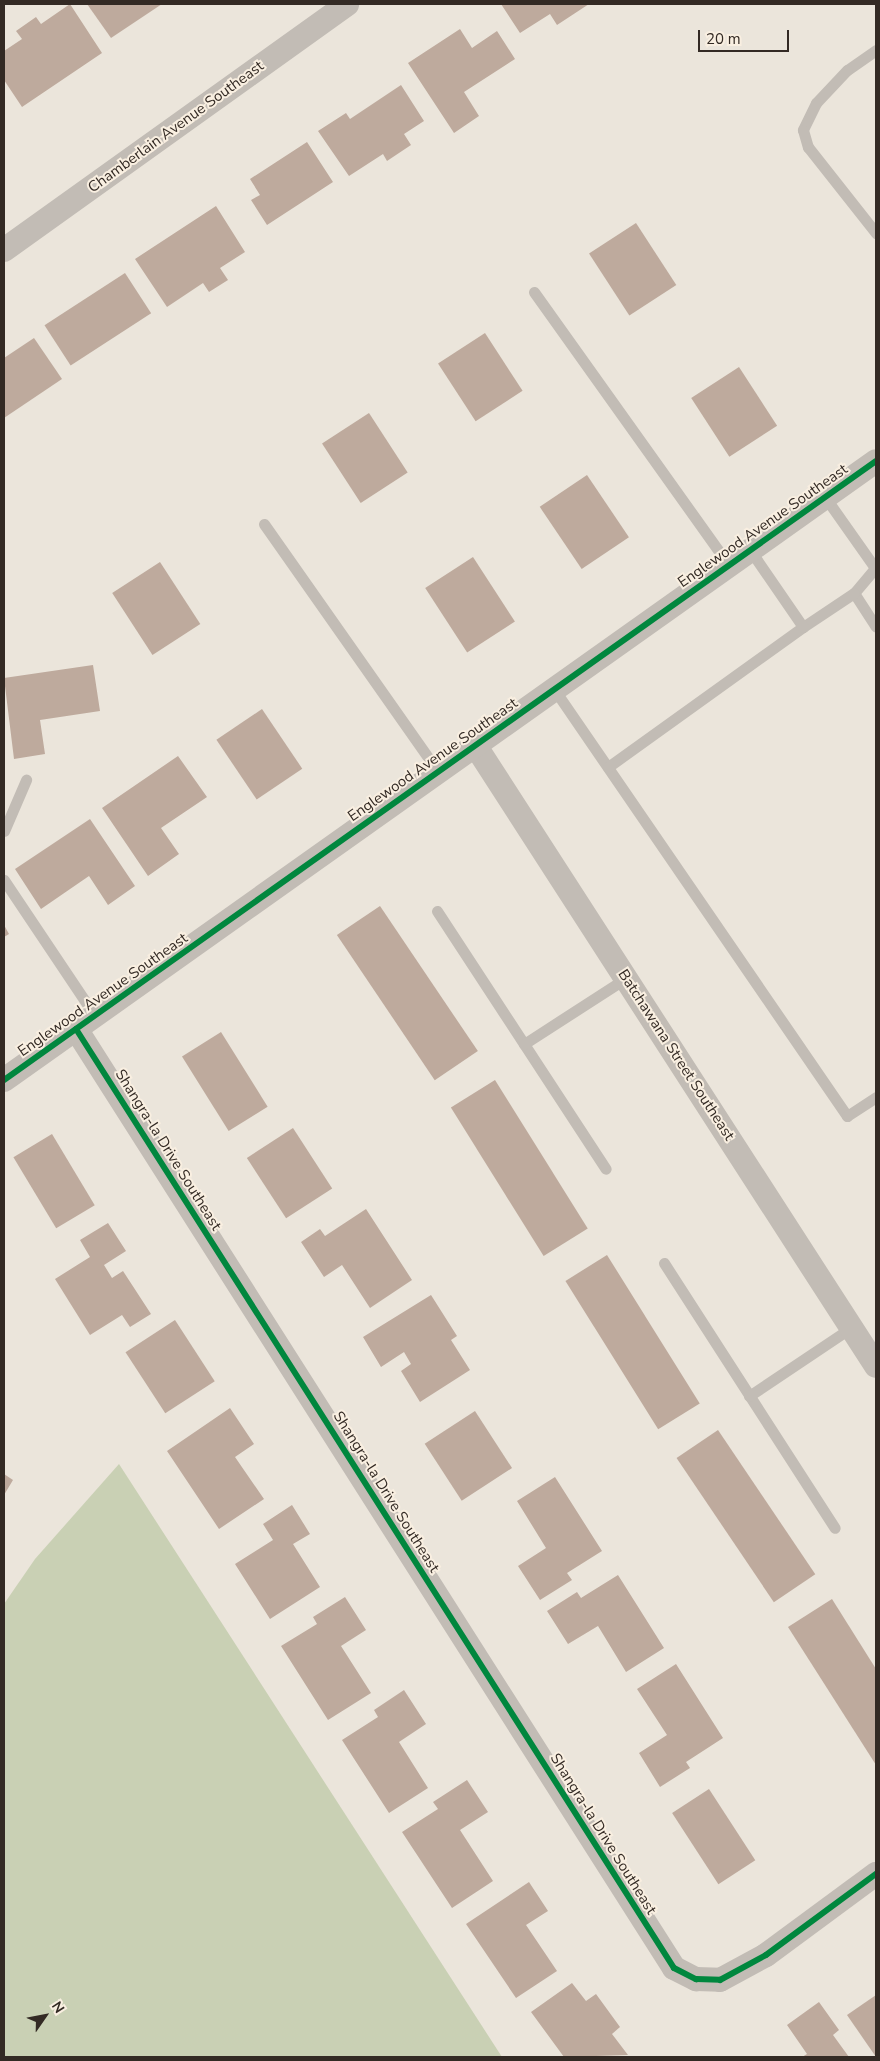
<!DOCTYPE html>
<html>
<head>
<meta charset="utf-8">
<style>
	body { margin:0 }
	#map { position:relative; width:880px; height:2061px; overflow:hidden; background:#ebe5db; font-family:"Nunito Sans",sans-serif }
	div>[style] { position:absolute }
	.green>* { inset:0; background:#c9d0b4 }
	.building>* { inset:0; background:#beaa9d; transform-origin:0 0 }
	.lane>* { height:11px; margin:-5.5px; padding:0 5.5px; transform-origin:5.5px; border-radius:5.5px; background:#c2bcb5 }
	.street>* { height:24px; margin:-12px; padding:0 12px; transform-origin:12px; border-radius:12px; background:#c2bcb5 }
	.cycleway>* { height:6px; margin:-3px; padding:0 3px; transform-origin:3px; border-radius:3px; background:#00873e }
	span { translate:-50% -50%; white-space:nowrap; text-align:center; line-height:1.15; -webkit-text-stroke:4px #f9efe1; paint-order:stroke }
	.street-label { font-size:15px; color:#332a24 }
	.frame { position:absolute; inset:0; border:5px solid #332a24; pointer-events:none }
	.north { position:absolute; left:20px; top:1991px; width:50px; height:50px; -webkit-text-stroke:4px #f9efe1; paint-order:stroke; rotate:57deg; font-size:14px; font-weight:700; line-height:20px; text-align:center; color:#332a24 }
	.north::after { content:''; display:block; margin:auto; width:18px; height:22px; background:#332a24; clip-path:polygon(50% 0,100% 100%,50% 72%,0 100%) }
	.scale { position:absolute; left:698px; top:30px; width:91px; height:22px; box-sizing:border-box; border:2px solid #332a24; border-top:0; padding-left:6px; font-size:15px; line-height:18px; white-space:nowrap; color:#332a24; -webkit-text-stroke:4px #f9efe1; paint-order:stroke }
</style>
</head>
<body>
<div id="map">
	<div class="green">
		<i style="clip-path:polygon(119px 1464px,502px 2057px,4px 2057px,4px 1604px,35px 1559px)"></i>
	</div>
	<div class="building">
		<i style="clip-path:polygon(70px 4px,102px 53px,22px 107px,4px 80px,4px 51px,22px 39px,16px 31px,36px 17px,41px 24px)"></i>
		<i style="clip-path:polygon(87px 4px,162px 4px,111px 38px)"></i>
		<i style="clip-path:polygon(501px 4px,589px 4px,557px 25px,550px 14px,520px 33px)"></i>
		<i style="clip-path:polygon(460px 29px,472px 48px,497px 31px,515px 59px,464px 92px,479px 116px,454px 133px,408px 63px)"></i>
		<i style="clip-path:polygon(401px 85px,424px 121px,404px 134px,411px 145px,387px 161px,383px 154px,349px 176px,318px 131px,346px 113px,350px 119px)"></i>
		<i style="clip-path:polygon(307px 142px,333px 182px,267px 225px,251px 200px,260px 195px,250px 179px)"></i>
		<i style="clip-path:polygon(216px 206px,245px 252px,220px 268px,228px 280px,209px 292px,203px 283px,167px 307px,135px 259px)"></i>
		<i style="left:636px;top:223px;width:74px;height:56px;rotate:57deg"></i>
		<i style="left:125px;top:273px;width:48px;height:96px;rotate:57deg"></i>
		<i style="left:485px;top:333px;width:69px;height:56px;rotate:57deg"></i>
		<i style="clip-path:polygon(34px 338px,62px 379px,4px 418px,4px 358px)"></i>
		<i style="left:739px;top:367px;width:70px;height:57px;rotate:57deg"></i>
		<i style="left:369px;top:413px;width:71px;height:56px;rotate:57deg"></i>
		<i style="left:587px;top:475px;width:75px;height:57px;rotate:56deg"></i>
		<i style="left:473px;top:557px;width:77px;height:57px;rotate:57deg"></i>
		<i style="left:160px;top:562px;width:74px;height:57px;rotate:57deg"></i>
		<i style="clip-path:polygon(93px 665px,100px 711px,40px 720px,45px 754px,14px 759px,4px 678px)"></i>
		<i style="left:262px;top:709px;width:72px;height:55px;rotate:56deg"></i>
		<i style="clip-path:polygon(178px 756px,207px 797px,161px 828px,179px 854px,148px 876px,102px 808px)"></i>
		<i style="clip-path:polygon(90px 819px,135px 886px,108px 905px,89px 876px,41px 909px,15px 869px)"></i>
		<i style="left:380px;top:906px;width:175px;height:52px;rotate:56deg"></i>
		<i style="clip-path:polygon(4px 925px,9px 934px,4px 937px)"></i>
		<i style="left:221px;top:1032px;width:88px;height:46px;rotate:58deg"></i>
		<i style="left:495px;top:1080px;width:175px;height:52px;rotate:58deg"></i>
		<i style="left:293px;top:1128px;width:72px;height:55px;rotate:57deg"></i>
		<i style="left:52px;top:1134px;width:83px;height:45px;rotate:59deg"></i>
		<i style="clip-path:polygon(366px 1209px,412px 1280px,370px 1308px,342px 1265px,324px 1277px,301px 1242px,320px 1229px,325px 1236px)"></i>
		<i style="clip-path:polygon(108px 1223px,126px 1251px,104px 1265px,112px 1278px,123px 1271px,151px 1314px,130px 1327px,122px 1315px,90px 1335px,55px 1279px,90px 1257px,80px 1240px)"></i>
		<i style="left:607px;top:1255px;width:175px;height:49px;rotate:58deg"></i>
		<i style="clip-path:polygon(431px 1295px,457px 1336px,451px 1340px,470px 1370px,420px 1402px,401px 1371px,411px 1364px,404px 1352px,381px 1367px,363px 1337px)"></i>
		<i style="left:175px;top:1320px;width:73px;height:59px;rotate:57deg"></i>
		<i style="clip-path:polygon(230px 1408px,254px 1444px,235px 1457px,264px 1499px,219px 1529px,167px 1451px)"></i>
		<i style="left:475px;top:1411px;width:68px;height:60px;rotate:57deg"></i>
		<i style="left:718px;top:1430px;width:174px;height:50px;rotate:56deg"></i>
		<i style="clip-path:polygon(4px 1474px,13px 1480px,4px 1495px)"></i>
		<i style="clip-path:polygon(555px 1477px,602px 1551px,567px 1573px,572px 1580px,540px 1600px,518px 1566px,546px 1548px,517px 1501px)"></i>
		<i style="clip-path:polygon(292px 1505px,310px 1534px,293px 1544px,320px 1587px,270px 1619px,235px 1564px,273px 1540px,263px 1524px)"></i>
		<i style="clip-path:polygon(618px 1575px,664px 1648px,626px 1672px,598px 1626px,568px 1644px,547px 1611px,577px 1592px,581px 1598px)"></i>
		<i style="clip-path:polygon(345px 1597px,366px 1630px,341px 1646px,371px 1693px,328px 1720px,281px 1646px,317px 1624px,313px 1617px)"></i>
		<i style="clip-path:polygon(832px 1599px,876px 1669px,876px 1765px,788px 1627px)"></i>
		<i style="clip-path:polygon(676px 1664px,723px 1738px,686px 1762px,690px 1768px,660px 1787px,639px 1753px,667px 1735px,637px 1689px)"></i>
		<i style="clip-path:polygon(404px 1690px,426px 1724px,399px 1742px,428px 1788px,389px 1813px,342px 1740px,378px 1717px,374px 1710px)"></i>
		<i style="clip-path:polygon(467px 1780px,488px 1812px,460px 1830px,493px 1881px,452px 1908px,402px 1832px,438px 1809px,433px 1802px)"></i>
		<i style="left:709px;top:1789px;width:85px;height:44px;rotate:57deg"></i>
		<i style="clip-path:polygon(529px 1882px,548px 1911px,526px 1925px,557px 1971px,516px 1998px,466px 1924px)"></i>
		<i style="clip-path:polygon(572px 1983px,586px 2001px,596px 1994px,620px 2027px,612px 2034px,628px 2055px,564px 2057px,531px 2012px)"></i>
		<i style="clip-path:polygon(876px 1995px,876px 2057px,847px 2015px)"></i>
		<i style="clip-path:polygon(819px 2002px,839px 2030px,833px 2035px,849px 2057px,802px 2057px,807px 2054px,787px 2025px)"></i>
	</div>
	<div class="lane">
		<i style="left:876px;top:50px;width:35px;rotate:145deg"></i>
		<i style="left:847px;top:70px;width:45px;rotate:133.2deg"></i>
		<i style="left:816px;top:103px;width:30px;rotate:116deg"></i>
		<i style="left:803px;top:130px;width:18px;rotate:74deg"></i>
		<i style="left:808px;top:147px;width:110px;rotate:51.7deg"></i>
		<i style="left:534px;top:292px;width:335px;rotate:54.5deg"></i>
		<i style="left:825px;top:497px;width:87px;rotate:54.8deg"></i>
		<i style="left:264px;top:524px;width:303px;rotate:54.9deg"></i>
		<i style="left:876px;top:567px;width:34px;rotate:130deg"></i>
		<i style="left:854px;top:593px;width:40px;rotate:57.1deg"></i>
		<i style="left:803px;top:627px;width:61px;rotate:-33.7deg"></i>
		<i style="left:554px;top:689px;width:518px;rotate:55.54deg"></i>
		<i style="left:847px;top:1116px;width:35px;rotate:-33deg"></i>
		<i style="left:608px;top:767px;width:240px;rotate:-35.7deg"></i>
		<i style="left:803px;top:627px;width:93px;rotate:-124.5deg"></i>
		<i style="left:4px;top:831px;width:56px;rotate:-66.7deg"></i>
		<i style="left:4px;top:880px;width:164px;rotate:56.2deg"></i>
		<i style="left:437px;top:911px;width:308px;rotate:56.8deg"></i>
		<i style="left:524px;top:1044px;width:121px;rotate:-32.9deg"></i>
		<i style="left:664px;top:1263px;width:315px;rotate:57.2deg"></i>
		<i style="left:749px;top:1396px;width:124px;rotate:-33.8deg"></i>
	</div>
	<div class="street">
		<i style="left:4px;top:250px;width:422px;rotate:-35.6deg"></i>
		<i style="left:475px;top:745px;width:739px;rotate:57.15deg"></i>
		<i style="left:76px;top:1029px;width:1113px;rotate:57.51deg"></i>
		<i style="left:674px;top:1968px;width:25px;rotate:27deg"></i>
		<i style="left:696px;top:1979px;width:24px;rotate:2deg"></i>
		<i style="left:720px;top:1980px;width:52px;rotate:-28.5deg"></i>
		<i style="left:766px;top:1955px;width:137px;rotate:-36.4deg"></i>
		<i style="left:4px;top:1080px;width:1069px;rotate:-35.37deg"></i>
	</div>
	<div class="cycleway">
		<i style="left:76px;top:1029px;width:1113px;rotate:57.51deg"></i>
		<i style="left:674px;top:1968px;width:25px;rotate:27deg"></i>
		<i style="left:696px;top:1979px;width:24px;rotate:2deg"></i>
		<i style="left:720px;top:1980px;width:52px;rotate:-28.5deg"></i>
		<i style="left:766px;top:1955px;width:137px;rotate:-36.4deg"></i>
		<i style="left:4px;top:1080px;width:1069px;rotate:-35.37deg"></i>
	</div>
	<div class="street-label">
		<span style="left:176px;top:127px;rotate:-36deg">Chamberlain Avenue Southeast</span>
		<span style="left:763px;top:526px;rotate:-35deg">Englewood Avenue Southeast</span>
		<span style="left:433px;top:760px;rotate:-35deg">Englewood Avenue Southeast</span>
		<span style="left:103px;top:995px;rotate:-35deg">Englewood Avenue Southeast</span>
		<span style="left:676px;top:1055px;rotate:57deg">Batchawana Street Southeast</span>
		<span style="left:168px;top:1150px;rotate:58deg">Shangra-la Drive Southeast</span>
		<span style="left:386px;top:1492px;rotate:58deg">Shangra-la Drive Southeast</span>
		<span style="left:603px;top:1834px;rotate:58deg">Shangra-la Drive Southeast</span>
	</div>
	<div class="frame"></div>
	<div class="north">N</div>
	<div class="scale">20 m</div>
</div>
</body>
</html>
